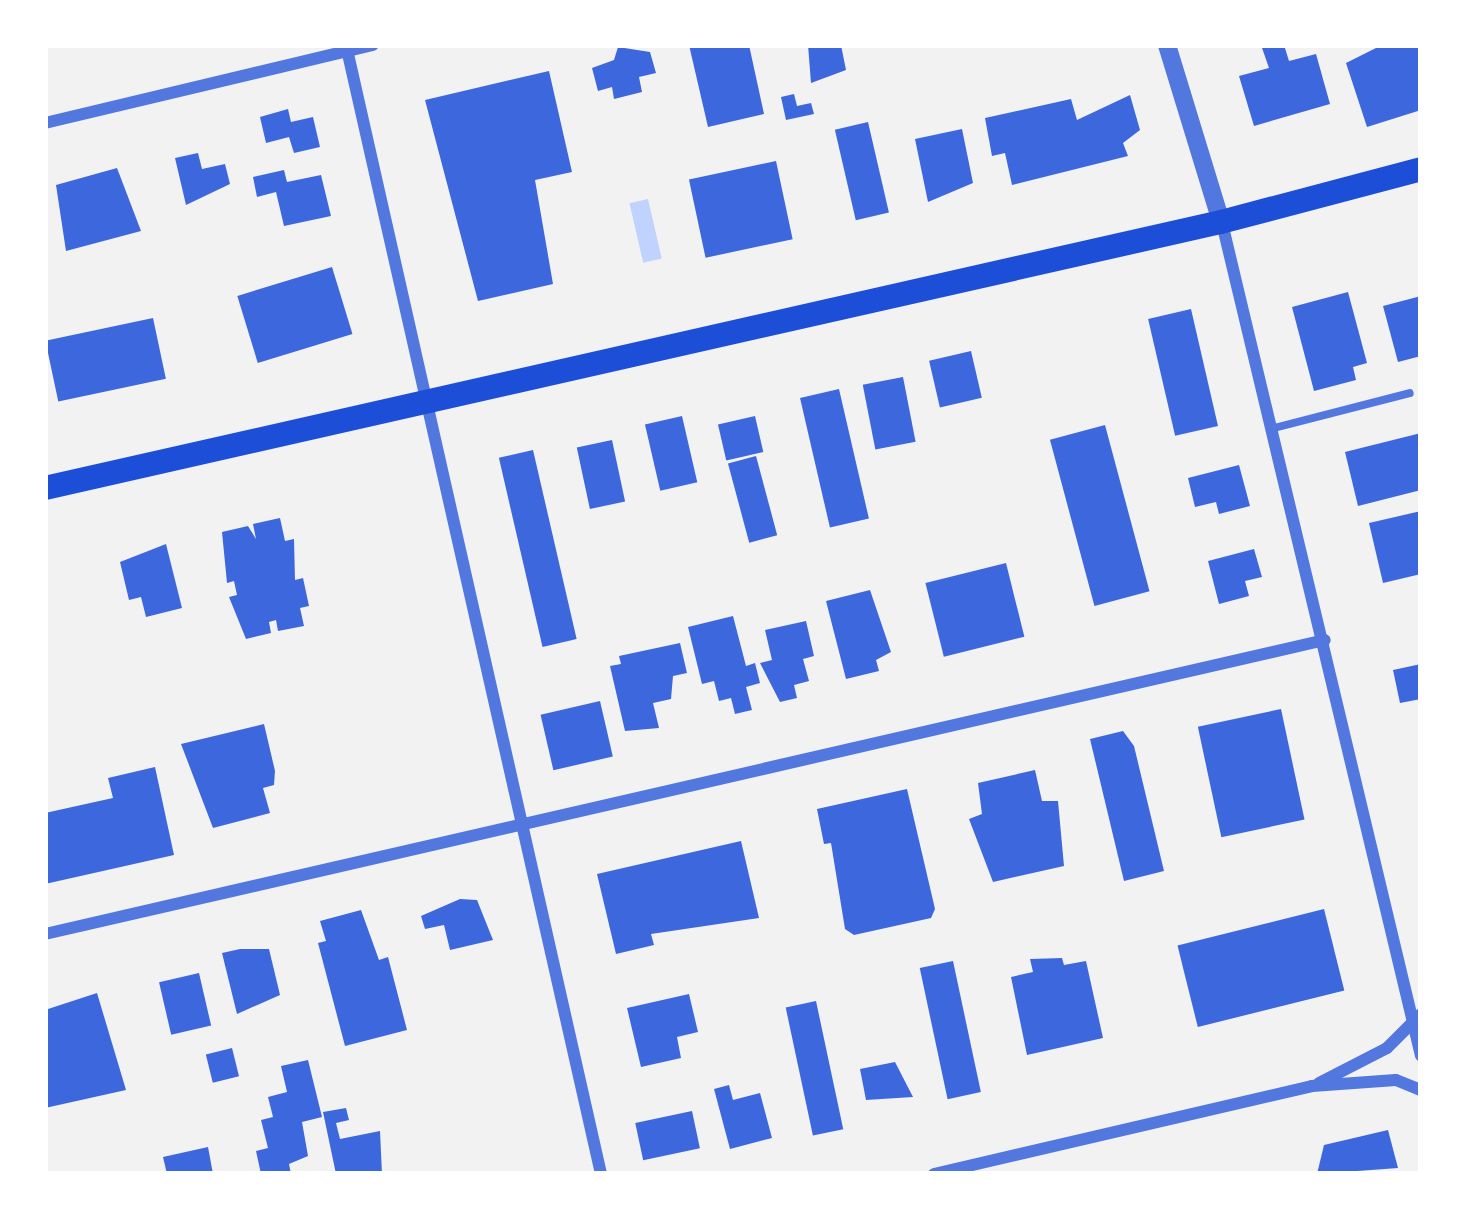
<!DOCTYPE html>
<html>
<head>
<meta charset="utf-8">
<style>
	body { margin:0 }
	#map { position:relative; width:1466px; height:1219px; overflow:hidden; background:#f2f2f2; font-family:Mulish,sans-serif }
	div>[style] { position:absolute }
	.water>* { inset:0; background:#bfd3fe; transform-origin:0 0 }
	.building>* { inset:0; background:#3d67dc; transform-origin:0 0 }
	.service>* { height:8px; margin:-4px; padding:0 4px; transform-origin:4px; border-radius:4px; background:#5277de }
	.minor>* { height:12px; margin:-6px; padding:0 6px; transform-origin:6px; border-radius:6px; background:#5277de }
	.tertiary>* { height:18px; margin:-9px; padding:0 9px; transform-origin:9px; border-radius:9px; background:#5277de }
	.primary>* { height:24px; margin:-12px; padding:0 12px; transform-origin:12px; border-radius:12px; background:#1d4ed8 }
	span { translate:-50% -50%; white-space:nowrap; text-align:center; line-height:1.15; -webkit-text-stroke:9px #fff; paint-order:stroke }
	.frame { position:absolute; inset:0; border:48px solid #fff; pointer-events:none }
</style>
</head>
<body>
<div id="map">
	<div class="water">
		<i style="left:648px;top:199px;width:61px;height:19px;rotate:77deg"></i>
	</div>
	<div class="building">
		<i style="clip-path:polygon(689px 45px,749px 45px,764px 114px,708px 127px)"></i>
		<i style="clip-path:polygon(808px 45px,841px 45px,846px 70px,811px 83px)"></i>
		<i style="clip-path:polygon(1261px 45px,1284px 45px,1289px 61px,1316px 54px,1330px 104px,1254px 126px,1239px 76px,1269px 68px)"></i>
		<i style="clip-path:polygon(1382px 45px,1421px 45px,1421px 110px,1367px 127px,1346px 63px)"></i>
		<i style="clip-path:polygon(618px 47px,650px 52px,656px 73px,639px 77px,642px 92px,614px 99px,612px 87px,598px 91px,592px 68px,614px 60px)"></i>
		<i style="clip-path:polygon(549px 71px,572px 172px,535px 180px,553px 284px,478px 301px,425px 100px)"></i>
		<i style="clip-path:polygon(794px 94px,797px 106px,811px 103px,814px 114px,786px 120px,781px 97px)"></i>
		<i style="clip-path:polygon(1130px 95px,1140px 130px,1123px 143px,1128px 156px,1012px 185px,1005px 153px,992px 156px,985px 118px,1071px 99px,1077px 120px)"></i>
		<i style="clip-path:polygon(288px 109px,291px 122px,313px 117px,320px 147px,294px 153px,289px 137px,266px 143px,260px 117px)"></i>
		<i style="left:868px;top:122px;width:93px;height:34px;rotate:77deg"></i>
		<i style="clip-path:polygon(962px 129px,973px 183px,928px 202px,915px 139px)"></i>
		<i style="clip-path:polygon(198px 153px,202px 169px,225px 164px,230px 184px,186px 205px,175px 158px)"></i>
		<i style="left:776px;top:161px;width:80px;height:89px;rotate:78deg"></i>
		<i style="clip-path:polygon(117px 168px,141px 231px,66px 251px,56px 185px)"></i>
		<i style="clip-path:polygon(284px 170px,287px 182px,321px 175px,331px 216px,284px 226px,276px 192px,257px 197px,253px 177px)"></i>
		<i style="left:332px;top:267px;width:70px;height:99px;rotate:73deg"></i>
		<i style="clip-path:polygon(1348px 292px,1367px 363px,1353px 367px,1356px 380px,1314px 391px,1292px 307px)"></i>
		<i style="clip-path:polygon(1421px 296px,1421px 356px,1398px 362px,1383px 306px)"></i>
		<i style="left:1191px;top:309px;width:120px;height:44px;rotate:77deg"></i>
		<i style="left:153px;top:318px;width:62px;height:110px;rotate:78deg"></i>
		<i style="left:971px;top:351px;width:48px;height:43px;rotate:77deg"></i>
		<i style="left:903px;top:377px;width:66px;height:41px;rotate:79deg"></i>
		<i style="left:839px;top:389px;width:133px;height:40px;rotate:77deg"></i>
		<i style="left:682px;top:416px;width:68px;height:38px;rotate:77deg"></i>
		<i style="left:755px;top:416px;width:37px;height:38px;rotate:77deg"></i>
		<i style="left:1105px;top:425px;width:172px;height:57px;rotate:75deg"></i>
		<i style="clip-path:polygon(1421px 433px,1421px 490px,1358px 506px,1345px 452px)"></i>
		<i style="left:612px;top:440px;width:63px;height:36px;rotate:78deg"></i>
		<i style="left:533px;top:450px;width:194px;height:35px;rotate:77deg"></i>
		<i style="left:756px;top:456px;width:82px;height:29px;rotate:75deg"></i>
		<i style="clip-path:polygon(1239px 465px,1250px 506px,1219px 514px,1216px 502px,1195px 507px,1188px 478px)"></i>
		<i style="clip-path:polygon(1421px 511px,1421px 574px,1383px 583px,1369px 523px)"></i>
		<i style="clip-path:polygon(280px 518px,285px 541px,294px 539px,295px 580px,303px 578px,309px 606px,300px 608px,304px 626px,278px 631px,276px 620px,269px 622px,271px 633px,246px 639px,229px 597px,237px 595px,234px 581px,227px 583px,222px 532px,248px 526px,256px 539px,253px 524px)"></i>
		<i style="clip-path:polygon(166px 544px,182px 608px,146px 617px,141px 597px,129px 600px,120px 562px)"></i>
		<i style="clip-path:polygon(1254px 549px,1262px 577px,1245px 581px,1249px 596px,1219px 604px,1208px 561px)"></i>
		<i style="left:1006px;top:563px;width:76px;height:83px;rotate:76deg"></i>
		<i style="clip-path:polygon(870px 590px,891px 652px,876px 660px,879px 671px,846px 679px,826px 601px)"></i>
		<i style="clip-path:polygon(733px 616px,746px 666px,755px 663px,760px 683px,746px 687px,752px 710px,735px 714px,731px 698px,719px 701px,714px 681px,702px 684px,688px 627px)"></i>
		<i style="clip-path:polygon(806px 621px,814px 656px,803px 659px,809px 681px,794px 685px,797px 698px,780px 702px,760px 663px,772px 660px,765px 630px)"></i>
		<i style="clip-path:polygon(680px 643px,687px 673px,673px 676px,671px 699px,653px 703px,659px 728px,625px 731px,610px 666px,621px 664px,619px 656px)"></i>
		<i style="clip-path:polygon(1421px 664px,1421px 699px,1400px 703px,1393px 670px)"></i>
		<i style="left:600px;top:701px;width:57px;height:61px;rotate:77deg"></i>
		<i style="left:1281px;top:709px;width:113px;height:85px;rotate:78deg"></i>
		<i style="clip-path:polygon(264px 724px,275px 771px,274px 785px,263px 788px,270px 813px,213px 828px,181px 744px)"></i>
		<i style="clip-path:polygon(1123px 731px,1134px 746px,1164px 871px,1124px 881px,1090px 739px)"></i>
		<i style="clip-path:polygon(155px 767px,174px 855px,45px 884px,45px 813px,113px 798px,108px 778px)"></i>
		<i style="clip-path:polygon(1035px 770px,1042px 801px,1058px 801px,1064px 866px,993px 882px,969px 819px,982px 814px,978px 783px)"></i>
		<i style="clip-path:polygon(907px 789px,935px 909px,931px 918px,854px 935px,845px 929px,831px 843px,824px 844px,817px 809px)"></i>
		<i style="clip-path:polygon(741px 841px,759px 918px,651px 934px,654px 945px,616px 954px,597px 874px)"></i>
		<i style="clip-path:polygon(460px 899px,477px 900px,493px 940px,450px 950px,444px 925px,425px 929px,421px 916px)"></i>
		<i style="left:1324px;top:909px;width:84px;height:151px;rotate:76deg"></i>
		<i style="clip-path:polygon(361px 910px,379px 960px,388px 957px,407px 1030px,345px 1046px,318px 943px,326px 941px,320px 921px)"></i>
		<i style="clip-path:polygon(240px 949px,269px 949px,280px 995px,237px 1014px,222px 953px)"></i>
		<i style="clip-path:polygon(1062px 958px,1064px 965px,1086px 961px,1103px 1038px,1027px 1055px,1011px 977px,1033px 972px,1030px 959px)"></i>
		<i style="left:953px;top:961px;width:134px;height:34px;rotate:78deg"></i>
		<i style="left:199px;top:973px;width:54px;height:41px;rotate:77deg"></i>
		<i style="clip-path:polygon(97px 993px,126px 1090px,45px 1108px,45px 1010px)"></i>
		<i style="clip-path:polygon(689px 994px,698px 1032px,677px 1037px,681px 1058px,641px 1067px,627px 1008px)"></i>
		<i style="left:816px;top:1001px;width:131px;height:31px;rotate:78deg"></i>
		<i style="left:232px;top:1048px;width:29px;height:27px;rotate:76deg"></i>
		<i style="clip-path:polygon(308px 1060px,322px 1117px,302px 1122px,308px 1156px,289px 1164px,291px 1174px,261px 1174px,256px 1151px,268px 1148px,261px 1120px,273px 1117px,268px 1097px,287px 1092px,281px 1066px)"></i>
		<i style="clip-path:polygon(895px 1062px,913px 1097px,866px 1100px,860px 1069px)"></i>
		<i style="clip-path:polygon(729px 1085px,733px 1100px,760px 1093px,772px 1138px,730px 1149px,714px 1089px)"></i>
		<i style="clip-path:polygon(346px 1108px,349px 1120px,336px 1123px,340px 1139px,380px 1131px,382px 1174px,336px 1174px,323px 1112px)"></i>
		<i style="left:692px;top:1111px;width:38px;height:58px;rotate:78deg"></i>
		<i style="clip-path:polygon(1388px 1130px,1398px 1168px,1317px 1174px,1324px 1145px)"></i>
		<i style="clip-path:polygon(208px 1147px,213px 1174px,167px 1174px,163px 1157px)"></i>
	</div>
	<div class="service">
		<i style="left:1274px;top:428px;width:140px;rotate:-14.4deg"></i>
	</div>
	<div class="minor">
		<i style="left:346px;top:45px;width:1157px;rotate:77.27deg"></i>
		<i style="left:45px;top:123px;width:337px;rotate:-13.4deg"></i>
		<i style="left:1222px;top:223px;width:856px;rotate:76.56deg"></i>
		<i style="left:45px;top:934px;width:1313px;rotate:-12.94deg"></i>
		<i style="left:1319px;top:1083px;width:76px;rotate:-27.2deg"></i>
		<i style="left:1387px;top:1048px;width:48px;rotate:-45deg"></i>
		<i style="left:934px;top:1174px;width:388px;rotate:-13.1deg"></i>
		<i style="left:1312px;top:1086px;width:84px;rotate:-4.1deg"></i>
		<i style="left:1396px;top:1080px;width:27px;rotate:22deg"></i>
	</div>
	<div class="tertiary">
		<i style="left:1167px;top:45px;width:185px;rotate:73deg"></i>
	</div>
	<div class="primary">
		<i style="left:45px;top:488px;width:1206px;rotate:-12.75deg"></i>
		<i style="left:1221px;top:222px;width:207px;rotate:-14.8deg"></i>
	</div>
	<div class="frame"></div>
</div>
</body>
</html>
